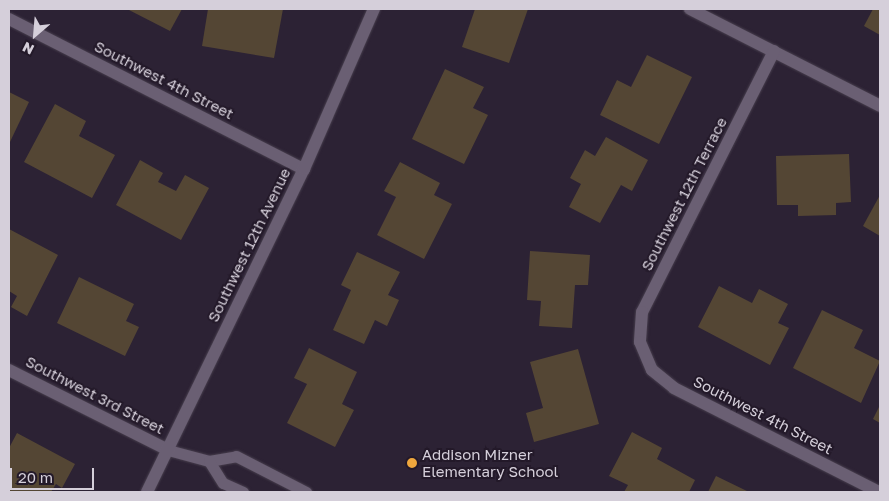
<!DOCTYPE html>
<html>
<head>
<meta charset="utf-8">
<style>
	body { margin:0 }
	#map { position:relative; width:889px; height:501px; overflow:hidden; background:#2c2234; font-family:"Golos Text",sans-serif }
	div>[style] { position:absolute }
	.building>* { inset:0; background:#544634 }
	.roads { filter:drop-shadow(0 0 1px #473e4d) drop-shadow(0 0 1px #473e4d) }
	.service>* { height:11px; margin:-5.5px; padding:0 5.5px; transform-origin:5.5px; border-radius:5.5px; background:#6a5f73 }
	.minor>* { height:12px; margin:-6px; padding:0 6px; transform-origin:6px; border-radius:6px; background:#6a5f73 }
	.tertiary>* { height:12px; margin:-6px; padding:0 6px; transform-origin:6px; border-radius:6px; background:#6a5f73 }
	.dots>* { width:14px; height:14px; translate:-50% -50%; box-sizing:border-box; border:2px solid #231929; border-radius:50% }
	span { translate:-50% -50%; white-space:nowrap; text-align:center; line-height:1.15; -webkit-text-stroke:4px #231929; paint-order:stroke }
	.street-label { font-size:15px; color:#d5cfda }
	.poi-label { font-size:15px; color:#d5cfda }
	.left { translate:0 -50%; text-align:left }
	.frame { position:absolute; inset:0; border:10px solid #d5cfda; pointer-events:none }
	.north { position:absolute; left:10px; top:10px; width:50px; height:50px; -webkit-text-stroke:4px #231929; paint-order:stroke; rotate:207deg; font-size:14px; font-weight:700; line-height:20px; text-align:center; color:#d5cfda }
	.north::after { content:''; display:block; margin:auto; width:18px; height:22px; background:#d5cfda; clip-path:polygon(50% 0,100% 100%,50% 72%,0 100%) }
	.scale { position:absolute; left:10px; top:468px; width:84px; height:22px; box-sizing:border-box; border:2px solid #d5cfda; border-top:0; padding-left:6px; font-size:15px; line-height:18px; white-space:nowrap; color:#d5cfda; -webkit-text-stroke:4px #231929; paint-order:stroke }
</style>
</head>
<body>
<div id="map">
	<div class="building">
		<i style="clip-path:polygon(127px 9px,182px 9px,170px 31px)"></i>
		<i style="clip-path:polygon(208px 9px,283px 9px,274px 58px,202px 46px)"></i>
		<i style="clip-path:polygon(475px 9px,528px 9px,509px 63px,462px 47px)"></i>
		<i style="clip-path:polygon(873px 9px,880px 9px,880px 35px,864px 26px)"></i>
		<i style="clip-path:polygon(647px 55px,692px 77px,659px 144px,600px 115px,617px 80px,631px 87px)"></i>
		<i style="clip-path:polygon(445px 69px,484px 87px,473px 108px,488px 115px,464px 164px,412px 139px)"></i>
		<i style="clip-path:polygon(9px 92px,29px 102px,9px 144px)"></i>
		<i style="clip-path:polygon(55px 104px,86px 121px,79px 136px,115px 155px,92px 198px,24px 162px)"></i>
		<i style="clip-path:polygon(606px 137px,648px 160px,632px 191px,621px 185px,600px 223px,569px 207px,581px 184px,570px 178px,585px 150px,595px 156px)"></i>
		<i style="clip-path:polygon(849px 154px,851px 202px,836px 203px,836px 215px,798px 216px,798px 205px,777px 205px,776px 156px)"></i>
		<i style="clip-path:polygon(140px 160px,163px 173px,158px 182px,176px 191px,185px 175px,209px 188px,181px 240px,116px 205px)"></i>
		<i style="clip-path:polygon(400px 162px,440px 183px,434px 195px,452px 204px,424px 259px,377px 235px,396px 197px,384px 191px)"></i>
		<i style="clip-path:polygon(880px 195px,880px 236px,863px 226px)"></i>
		<i style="clip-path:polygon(9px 229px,58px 255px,27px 316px,11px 307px,17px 296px,9px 291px)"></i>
		<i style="clip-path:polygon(530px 251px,590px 255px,588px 285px,575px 285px,572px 328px,539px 326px,541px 301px,527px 300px)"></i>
		<i style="clip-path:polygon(357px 252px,400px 272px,388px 295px,399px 300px,387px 326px,375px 320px,364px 344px,333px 330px,351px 290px,341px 285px)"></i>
		<i style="clip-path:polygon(79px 277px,134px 304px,126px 321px,139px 327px,125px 356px,57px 323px)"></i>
		<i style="clip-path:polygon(719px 286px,752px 303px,759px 289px,788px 304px,778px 323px,789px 328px,770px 365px,698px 327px)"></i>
		<i style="clip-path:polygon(822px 310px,863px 330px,854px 348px,880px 361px,861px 403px,793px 368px)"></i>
		<i style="clip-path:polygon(309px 348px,357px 372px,342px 404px,354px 410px,335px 447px,287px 423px,307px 384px,294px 378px)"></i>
		<i style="clip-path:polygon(578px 349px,599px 424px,534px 442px,526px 413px,543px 408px,530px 362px)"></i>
		<i style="clip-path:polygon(880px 405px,880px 423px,873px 419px)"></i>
		<i style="clip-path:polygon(632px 432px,662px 448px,657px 459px,695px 480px,689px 492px,624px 492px,628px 485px,609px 476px)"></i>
		<i style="clip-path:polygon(17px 433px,75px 464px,62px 488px,56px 484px,51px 492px,9px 492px,9px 448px)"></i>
		<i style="clip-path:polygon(716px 476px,749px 492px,708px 492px)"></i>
	</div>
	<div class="roads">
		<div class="service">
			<i style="left:168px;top:450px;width:42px;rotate:15deg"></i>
			<i style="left:209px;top:461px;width:27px;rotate:-10deg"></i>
			<i style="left:236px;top:456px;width:79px;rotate:27.2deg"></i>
			<i style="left:209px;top:461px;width:26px;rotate:58deg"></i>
			<i style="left:223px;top:483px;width:22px;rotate:24deg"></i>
		</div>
		<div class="minor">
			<i style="left:690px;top:9px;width:213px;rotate:27deg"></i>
			<i style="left:9px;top:19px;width:331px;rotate:27deg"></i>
			<i style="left:774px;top:51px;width:292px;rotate:116.8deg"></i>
			<i style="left:642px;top:312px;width:30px;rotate:94deg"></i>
			<i style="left:640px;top:342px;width:30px;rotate:67deg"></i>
			<i style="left:652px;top:370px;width:28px;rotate:39deg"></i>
			<i style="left:674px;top:388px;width:230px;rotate:26.9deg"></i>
			<i style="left:9px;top:370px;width:178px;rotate:26.7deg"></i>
		</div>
		<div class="tertiary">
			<i style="left:147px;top:492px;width:359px;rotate:-64.1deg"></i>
			<i style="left:304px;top:169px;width:175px;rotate:-66.4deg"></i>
		</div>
	</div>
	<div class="dots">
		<i style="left:412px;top:463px;background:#efa73d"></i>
	</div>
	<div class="street-label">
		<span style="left:164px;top:80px;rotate:27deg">Southwest 4th Street</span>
		<span style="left:684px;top:194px;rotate:-63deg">Southwest 12th Terrace</span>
		<span style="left:249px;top:245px;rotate:-64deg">Southwest 12th Avenue</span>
		<span style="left:95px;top:395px;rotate:27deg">Southwest 3rd Street</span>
		<span style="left:763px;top:415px;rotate:27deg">Southwest 4th Street</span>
	</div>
	<div class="poi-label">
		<span class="left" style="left:422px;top:463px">Addison Mizner<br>Elementary School</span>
	</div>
	<div class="frame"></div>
	<div class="north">N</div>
	<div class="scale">20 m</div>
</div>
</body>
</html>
